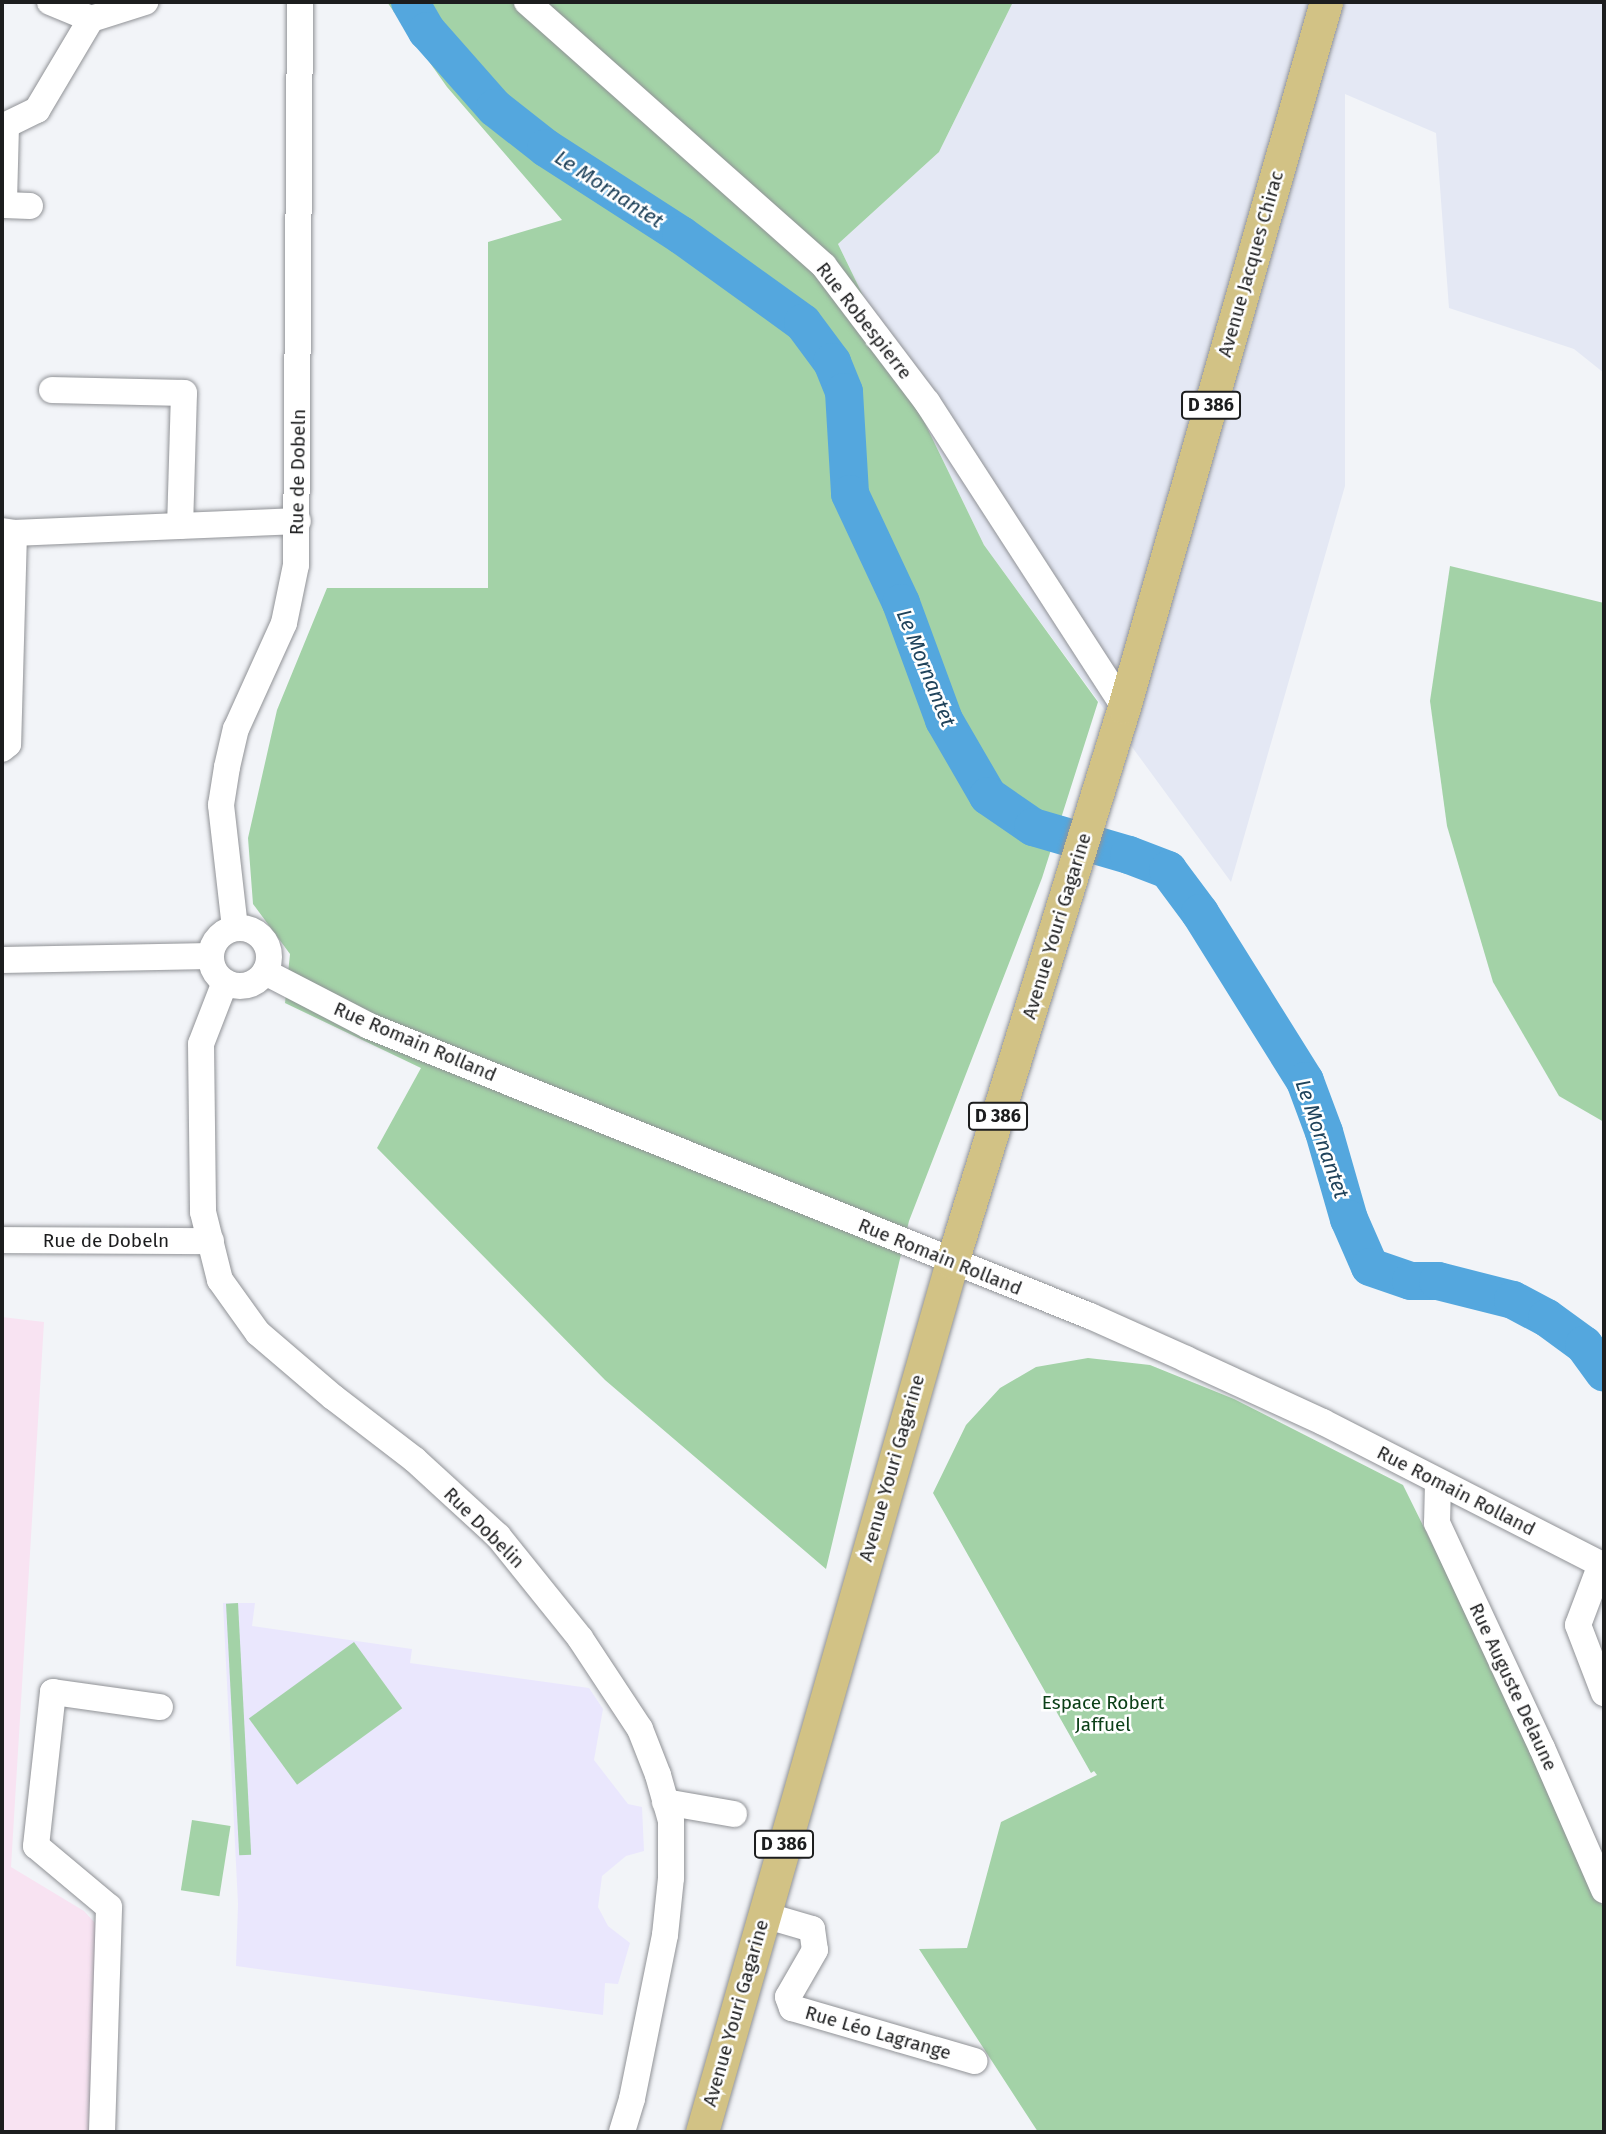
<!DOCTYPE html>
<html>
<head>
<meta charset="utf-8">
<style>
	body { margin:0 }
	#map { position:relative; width:1606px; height:2134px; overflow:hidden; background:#f2f4f8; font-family:"Fira Sans",sans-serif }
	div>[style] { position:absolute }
	.built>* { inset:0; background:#e4e8f4 }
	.education>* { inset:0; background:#eae7fd }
	.medical>* { inset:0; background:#f8e3f2 }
	.green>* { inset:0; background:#a3d2a7; transform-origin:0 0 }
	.river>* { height:38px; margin:-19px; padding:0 19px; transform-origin:19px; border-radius:19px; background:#54a7de }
	.roads { filter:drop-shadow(0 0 2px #909296) drop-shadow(0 0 2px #909296) }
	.minor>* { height:26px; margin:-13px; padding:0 13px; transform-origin:13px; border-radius:13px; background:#fff }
	.minor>.ring { margin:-13px; padding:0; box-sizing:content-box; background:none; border:26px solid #fff; border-radius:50% }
	.major>* { height:33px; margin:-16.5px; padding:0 16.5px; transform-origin:16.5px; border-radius:16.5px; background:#d2c285 }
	span { translate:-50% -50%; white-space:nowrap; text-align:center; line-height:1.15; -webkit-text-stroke:5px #fff; paint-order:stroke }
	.shield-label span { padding:2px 5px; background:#fff; border:2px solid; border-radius:5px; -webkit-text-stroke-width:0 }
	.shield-label { font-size:18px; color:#1c1d1e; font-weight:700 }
	.street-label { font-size:19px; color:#1c1d1e }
	.park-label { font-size:19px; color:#0c4018 }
	.water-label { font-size:21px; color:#20435b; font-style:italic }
	.frame { position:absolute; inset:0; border:4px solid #1c1d1e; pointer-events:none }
</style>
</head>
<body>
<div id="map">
	<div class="built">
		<i style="clip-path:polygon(1013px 2px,1604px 2px,1604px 373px,1574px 349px,1449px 308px,1436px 133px,1345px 94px,1345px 486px,1231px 882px,984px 545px,838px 244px,939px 152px)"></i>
	</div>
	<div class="education">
		<i style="clip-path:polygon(223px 1603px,255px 1603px,252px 1626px,412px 1649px,410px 1663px,589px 1688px,603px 1709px,594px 1760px,628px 1804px,642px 1807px,644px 1851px,626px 1856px,602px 1876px,598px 1907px,608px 1926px,630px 1943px,618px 1984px,605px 1983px,603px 2015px,236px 1966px,238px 1904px)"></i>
	</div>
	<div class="medical">
		<i style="clip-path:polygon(2px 1317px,44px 1322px,11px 1867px,84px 1911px,95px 1923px,99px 1937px,89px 2132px,2px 2132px)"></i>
	</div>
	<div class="green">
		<i style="clip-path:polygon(387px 2px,1013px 2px,939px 152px,838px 244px,984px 545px,1098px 702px,1042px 878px,909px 1221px,826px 1569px,605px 1380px,377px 1148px,421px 1068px,285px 1003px,290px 954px,253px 904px,248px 838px,277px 710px,327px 588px,488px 588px,488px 242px,562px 220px,447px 87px)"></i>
		<i style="clip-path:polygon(1450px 566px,1604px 603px,1604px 1122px,1559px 1096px,1493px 982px,1447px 826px,1430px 701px)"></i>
		<i style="clip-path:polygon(1088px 1358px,1150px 1365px,1234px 1399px,1403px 1485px,1535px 1752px,1604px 1910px,1604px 2132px,1038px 2132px,919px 1949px,967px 1948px,1001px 1822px,1097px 1775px,1094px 1771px,1091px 1773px,933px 1493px,966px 1425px,1000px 1388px,1036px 1367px)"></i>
		<i style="left:238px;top:1603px;width:252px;height:12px;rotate:87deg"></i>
		<i style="left:354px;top:1642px;width:82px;height:130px;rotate:54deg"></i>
		<i style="left:192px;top:1820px;width:39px;height:71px;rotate:9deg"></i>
	</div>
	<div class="river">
		<i style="left:410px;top:2px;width:34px;rotate:60deg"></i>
		<i style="left:427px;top:31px;width:103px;rotate:48.6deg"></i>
		<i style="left:495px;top:108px;width:65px;rotate:38.1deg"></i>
		<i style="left:546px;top:148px;width:161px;rotate:32.8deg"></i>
		<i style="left:681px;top:235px;width:150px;rotate:35.8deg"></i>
		<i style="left:803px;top:323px;width:49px;rotate:53.4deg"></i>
		<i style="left:832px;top:362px;width:32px;rotate:68deg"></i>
		<i style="left:844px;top:392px;width:102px;rotate:86.6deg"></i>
		<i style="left:850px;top:494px;width:120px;rotate:64.9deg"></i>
		<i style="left:901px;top:603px;width:125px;rotate:69.8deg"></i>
		<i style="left:944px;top:720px;width:88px;rotate:59.9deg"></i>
		<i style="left:988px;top:796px;width:55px;rotate:34.6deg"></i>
		<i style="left:1033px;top:827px;width:100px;rotate:16.3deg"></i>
		<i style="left:1129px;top:855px;width:42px;rotate:21deg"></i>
		<i style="left:1168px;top:870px;width:54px;rotate:53.3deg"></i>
		<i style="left:1200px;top:913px;width:198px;rotate:58deg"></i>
		<i style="left:1305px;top:1081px;width:54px;rotate:69.6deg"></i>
		<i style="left:1324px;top:1132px;width:91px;rotate:74deg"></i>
		<i style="left:1349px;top:1219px;width:52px;rotate:66.4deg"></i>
		<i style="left:1370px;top:1267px;width:43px;rotate:18.9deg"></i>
		<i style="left:1411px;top:1281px;width:27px"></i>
		<i style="left:1438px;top:1281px;width:77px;rotate:14.2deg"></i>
		<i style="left:1513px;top:1300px;width:38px;rotate:28deg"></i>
		<i style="left:1547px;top:1318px;width:46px;rotate:36.1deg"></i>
		<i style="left:1584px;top:1345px;width:34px;rotate:54deg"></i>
	</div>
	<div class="roads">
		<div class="minor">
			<i style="left:50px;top:2px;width:44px;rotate:22.5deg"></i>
			<i style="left:527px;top:2px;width:397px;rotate:41.6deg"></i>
			<i style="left:824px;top:266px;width:171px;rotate:52.9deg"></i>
			<i style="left:927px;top:402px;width:363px;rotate:57.1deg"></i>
			<i style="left:6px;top:126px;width:79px;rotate:91.5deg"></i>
			<i style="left:4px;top:205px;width:26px;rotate:2deg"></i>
			<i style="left:2px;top:127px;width:39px;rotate:-26deg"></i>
			<i style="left:37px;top:110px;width:106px;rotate:-59.3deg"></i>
			<i style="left:91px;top:19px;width:57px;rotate:-17.5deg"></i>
			<i style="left:52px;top:390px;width:132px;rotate:1.3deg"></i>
			<i style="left:184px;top:393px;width:133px;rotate:91.7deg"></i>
			<i style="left:2px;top:531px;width:12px;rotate:9deg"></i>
			<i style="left:14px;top:533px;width:211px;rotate:91.6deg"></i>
			<i style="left:8px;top:744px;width:8px;rotate:140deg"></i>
			<i style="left:14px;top:533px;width:284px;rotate:-2.4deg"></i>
			<i style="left:235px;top:928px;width:124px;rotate:-96.5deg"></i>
			<i style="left:221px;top:805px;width:38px;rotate:-81deg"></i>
			<i style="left:227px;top:767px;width:39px;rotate:-77deg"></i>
			<i style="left:236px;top:729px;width:116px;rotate:-65.6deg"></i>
			<i style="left:284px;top:623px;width:59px;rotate:-78.3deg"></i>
			<i style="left:296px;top:565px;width:563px;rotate:-89.59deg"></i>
			<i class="ring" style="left:211px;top:928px;width:32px;height:32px"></i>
			<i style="left:2px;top:960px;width:209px;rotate:-1.1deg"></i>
			<i style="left:265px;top:972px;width:117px;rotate:27.4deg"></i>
			<i style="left:369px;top:1026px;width:777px;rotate:21.91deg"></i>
			<i style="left:1090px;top:1316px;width:105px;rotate:24.1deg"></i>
			<i style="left:1186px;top:1359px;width:151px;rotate:24.7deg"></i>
			<i style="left:1323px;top:1422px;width:316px;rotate:27.1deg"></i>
			<i style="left:225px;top:982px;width:66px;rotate:111.2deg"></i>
			<i style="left:201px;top:1044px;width:168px;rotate:89.3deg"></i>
			<i style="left:203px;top:1212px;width:70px;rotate:76deg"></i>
			<i style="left:220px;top:1280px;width:65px;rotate:54.4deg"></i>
			<i style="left:258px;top:1333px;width:99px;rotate:40.5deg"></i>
			<i style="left:333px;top:1397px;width:103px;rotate:37.5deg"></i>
			<i style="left:415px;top:1460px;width:113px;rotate:42.5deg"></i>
			<i style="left:498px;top:1536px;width:131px;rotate:51.2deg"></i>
			<i style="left:580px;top:1638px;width:109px;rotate:56.6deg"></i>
			<i style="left:640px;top:1729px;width:49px;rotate:68.6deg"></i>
			<i style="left:658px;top:1775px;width:48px;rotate:74.2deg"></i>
			<i style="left:671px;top:1821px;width:57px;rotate:90deg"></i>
			<i style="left:671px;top:1878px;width:57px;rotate:96deg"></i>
			<i style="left:665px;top:1935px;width:167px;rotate:101.4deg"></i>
			<i style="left:632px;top:2099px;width:34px;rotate:107deg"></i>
			<i style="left:2px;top:1240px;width:209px;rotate:0.3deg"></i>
			<i style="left:1438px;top:1483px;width:40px;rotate:91.4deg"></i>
			<i style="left:1437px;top:1523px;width:248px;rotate:65deg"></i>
			<i style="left:1542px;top:1748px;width:155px;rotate:66.4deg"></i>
			<i style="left:1601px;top:1564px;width:65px;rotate:110.7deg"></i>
			<i style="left:1578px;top:1625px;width:73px;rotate:69.1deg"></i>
			<i style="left:665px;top:1802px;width:70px;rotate:9.9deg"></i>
			<i style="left:764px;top:1915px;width:50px;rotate:16.3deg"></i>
			<i style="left:812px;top:1929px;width:21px;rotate:82deg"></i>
			<i style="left:815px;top:1950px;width:54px;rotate:119.9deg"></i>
			<i style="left:788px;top:1997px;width:12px;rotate:70deg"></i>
			<i style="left:792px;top:2008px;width:190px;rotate:16.2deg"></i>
			<i style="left:102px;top:2132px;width:225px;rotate:-88.2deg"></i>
			<i style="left:109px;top:1907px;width:95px;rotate:-140.1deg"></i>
			<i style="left:36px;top:1846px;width:155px;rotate:-83.7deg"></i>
			<i style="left:53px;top:1692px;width:108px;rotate:8deg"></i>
		</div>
		<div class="major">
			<i style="left:702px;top:2132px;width:905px;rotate:-73.97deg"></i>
			<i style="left:952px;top:1262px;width:581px;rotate:-72.78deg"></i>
			<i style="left:1124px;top:707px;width:733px;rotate:-74.01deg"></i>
		</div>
	</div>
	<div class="shield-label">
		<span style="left:1211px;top:405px">D 386</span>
		<span style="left:998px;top:1116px">D 386</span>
		<span style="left:784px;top:1844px">D 386</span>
	</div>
	<div class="street-label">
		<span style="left:1251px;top:264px;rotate:-74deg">Avenue Jacques Chirac</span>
		<span style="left:864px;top:321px;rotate:52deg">Rue Robespierre</span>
		<span style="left:298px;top:472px;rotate:-89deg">Rue de Dobeln</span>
		<span style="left:1057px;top:926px;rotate:-73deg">Avenue Youri Gagarine</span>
		<span style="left:415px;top:1042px;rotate:23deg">Rue Romain Rolland</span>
		<span style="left:106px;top:1241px">Rue de Dobeln</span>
		<span style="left:940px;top:1257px;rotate:22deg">Rue Romain Rolland</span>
		<span style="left:892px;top:1468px;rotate:-74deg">Avenue Youri Gagarine</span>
		<span style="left:1456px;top:1491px;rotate:27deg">Rue Romain Rolland</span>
		<span style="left:484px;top:1528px;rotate:45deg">Rue Dobelin</span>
		<span style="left:1513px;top:1687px;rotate:65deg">Rue Auguste Delaune</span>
		<span style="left:736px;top:2013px;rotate:-74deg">Avenue Youri Gagarine</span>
		<span style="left:878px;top:2033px;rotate:16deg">Rue Léo Lagrange</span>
	</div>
	<div class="park-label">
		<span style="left:1103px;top:1714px">Espace Robert<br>Jaffuel</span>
	</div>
	<div class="water-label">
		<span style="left:609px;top:189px;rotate:33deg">Le Mornantet</span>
		<span style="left:926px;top:668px;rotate:68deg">Le Mornantet</span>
		<span style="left:1322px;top:1139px;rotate:71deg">Le Mornantet</span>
	</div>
	<div class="frame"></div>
</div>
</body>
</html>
